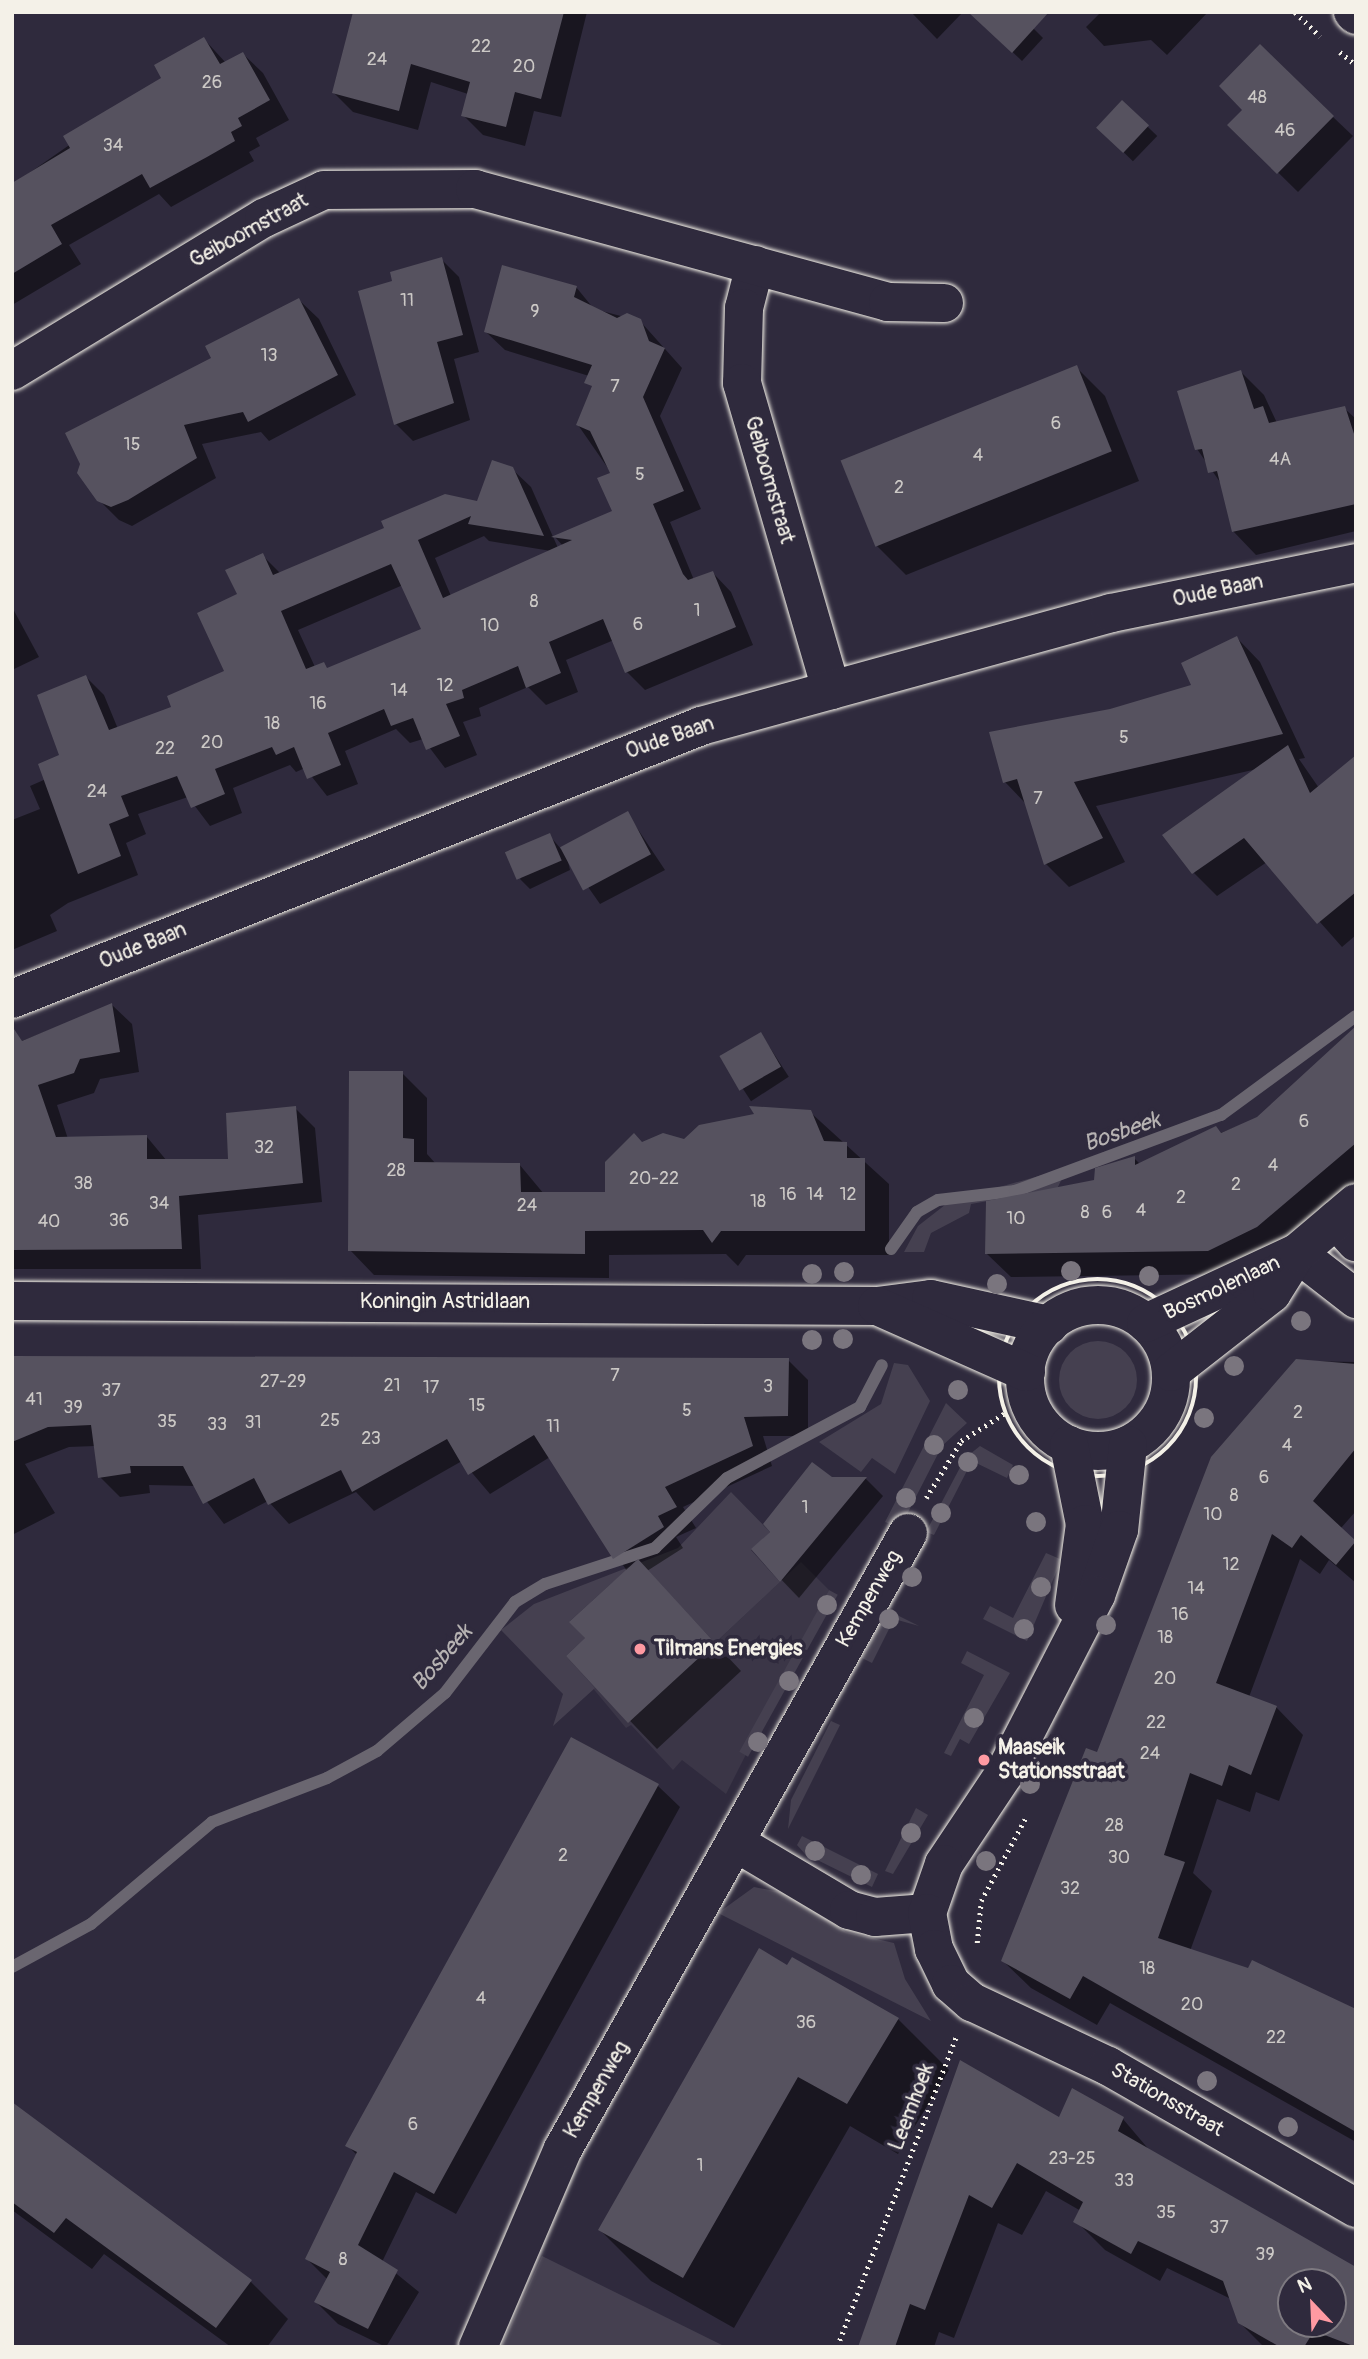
<!DOCTYPE html>
<html>
<head>
<meta charset="utf-8">
<style>
	body { margin:0 }
	#map { position:relative; width:1368px; height:2359px; overflow:hidden; background:#2f2a3d; font-family:Pangolin,sans-serif }
	div>[style] { position:absolute }
	.built>* { inset:0; background:#3b3647 }
	.green>* { inset:0; background:#454050; transform-origin:0 0 }
	.round { border-radius:50% }
	.shadow>* { inset:0; background:#0007; transform-origin:0 0 }
	.stream>* { height:12px; margin:-6px; padding:0 6px; transform-origin:6px; border-radius:6px; background:#6a6670 }
	.building>* { inset:0; background:#56525f; transform-origin:0 0 }
	.path>* { height:4.5px; margin-top:-2.25px; transform-origin:0; background:repeating-linear-gradient(90deg,#f4f1e8 0 2px,transparent 0 7px) }
	.path>.ring { margin:-2.25px; padding:0; box-sizing:content-box; background:none; border:4.5px solid #f4f1e8; border-radius:50% }
	.roads { filter:drop-shadow(0 0 2px #f4f1e8) drop-shadow(0 0 2px #f4f1e8) }
	.street>* { height:38px; margin:-19px; padding:0 19px; transform-origin:19px; border-radius:19px; background:#2f2a3d }
	.secondary>* { height:38px; margin:-19px; padding:0 19px; transform-origin:19px; border-radius:19px; background:#2f2a3d }
	.secondary>.ring { margin:-19px; padding:0; box-sizing:content-box; background:none; border:38px solid #2f2a3d; border-radius:50% }
	.trees>* { width:20px; height:20px; margin:-10px; border-radius:50%; background:#7a757e }
	.dots>* { width:19px; height:19px; translate:-50% -50%; box-sizing:border-box; border:4px solid #2f2a3d; border-radius:50% }
	span { translate:-50% -50%; white-space:nowrap; text-align:center; line-height:1.15; -webkit-text-stroke:7px #2f2a3d; paint-order:stroke }
	.number-label { font-size:18px; color:#ccc9c6 }
	.number-label span { -webkit-text-stroke-width:0 }
	.street-label { font-size:21px; color:#f4f1e8 }
	.poi-label { font-size:21px; color:#f4f1e8; font-weight:700 }
	.left { translate:0 -50%; text-align:left }
	.water-label { font-size:23px; color:#b6b2b2; font-style:italic }
	.frame { position:absolute; inset:0; border:14px solid #f4f1e8; pointer-events:none }
	.north { position:absolute; left:1277px; top:2268px; width:70px; height:70px; box-sizing:border-box; background:#2f2a3d; border:2px solid #7e7a81; border-radius:50%; rotate:337deg; font-size:19px; font-weight:700; line-height:28px; text-align:center; color:#f4f1e8 }
	.north::after { content:''; display:block; margin:auto; width:24px; height:32px; background:#ff9aa2; clip-path:polygon(50% 0,100% 100%,50% 72%,0 100%) }
</style>
</head>
<body>
<div id="map">
	<div class="built">
		<i style="clip-path:polygon(801px 1562px,829px 1590px,726px 1794px,682px 1760px,673px 1770px,631px 1725px,626px 1728px,566px 1656px,584px 1638px,569px 1622px,613px 1582px,653px 1575px,715px 1643px)"></i>
	</div>
	<div class="green">
		<i style="clip-path:polygon(1067px 1168px,1057px 1189px,971px 1204px,969px 1213px,931px 1233px,924px 1252px,904px 1252px,918px 1226px,950px 1201px)"></i>
		<i class="round" style="left:1059px;top:1341px;width:78px;height:78px"></i>
		<i style="clip-path:polygon(894px 1363px,908px 1365px,930px 1401px,895px 1474px,872px 1458px,861px 1472px,819px 1442px,881px 1404px)"></i>
		<i style="clip-path:polygon(946px 1403px,967px 1423px,942px 1446px,900px 1528px,885px 1522px)"></i>
		<i style="clip-path:polygon(980px 1446px,1013px 1465px,1007px 1478px,972px 1461px,934px 1535px,926px 1532px,965px 1458px)"></i>
		<i style="clip-path:polygon(731px 1492px,770px 1532px,751px 1550px,780px 1582px,715px 1643px,653px 1576px,613px 1582px,570px 1621px,585px 1638px,566px 1656px,595px 1688px,553px 1726px,563px 1694px,501px 1630px,534px 1604px,678px 1548px)"></i>
		<i style="clip-path:polygon(1046px 1553px,1060px 1559px,1058px 1568px,1027px 1641px,983px 1619px,990px 1606px,1013px 1618px)"></i>
		<i style="left:829px;top:1590px;width:10px;height:185px;rotate:29deg"></i>
		<i style="clip-path:polygon(887px 1610px,919px 1626px,894px 1619px,872px 1663px,862px 1658px)"></i>
		<i style="clip-path:polygon(967px 1651px,1010px 1673px,969px 1744px,960px 1739px,951px 1756px,944px 1753px,984px 1675px,961px 1663px)"></i>
		<i style="clip-path:polygon(831px 1721px,840px 1725px,788px 1829px,791px 1800px)"></i>
		<i style="clip-path:polygon(916px 1808px,928px 1815px,893px 1874px,885px 1871px)"></i>
		<i style="clip-path:polygon(802px 1836px,878px 1874px,872px 1887px,805px 1854px,797px 1845px)"></i>
		<i style="clip-path:polygon(754px 1887px,786px 1893px,846px 1932px,894px 1943px,905px 1979px,931px 2021px,718px 1913px)"></i>
		<i style="clip-path:polygon(542px 2256px,726px 2347px,501px 2347px)"></i>
	</div>
	<div class="shadow">
		<i style="clip-path:polygon(404px 12px,587px 12px,561px 117px,534px 111px,525px 146px,483px 135px,463px 115px,468px 94px,431px 82px,418px 130px,353px 112px,334px 93px)"></i>
		<i style="clip-path:polygon(911px 12px,963px 12px,937px 39px)"></i>
		<i style="clip-path:polygon(1101px 12px,1208px 12px,1167px 55px,1151px 40px,1104px 46px,1086px 27px)"></i>
		<i style="clip-path:polygon(1034px 29px,1043px 38px,1022px 61px,1001px 41px)"></i>
		<i style="clip-path:polygon(204px 39px,226px 63px,243px 54px,263px 73px,289px 120px,256px 138px,260px 146px,249px 152px,254px 161px,171px 207px,159px 194px,69px 245px,81px 264px,12px 305px,12px 185px,164px 79px)"></i>
		<i style="left:1122px;top:102px;width:49px;height:35px;rotate:44deg"></i>
		<i style="clip-path:polygon(1333px 117px,1353px 136px,1298px 192px,1230px 125px)"></i>
		<i style="clip-path:polygon(441px 259px,459px 277px,479px 352px,454px 359px,470px 420px,413px 441px,396px 424px,394px 282px)"></i>
		<i style="clip-path:polygon(evenodd,576px 287px,594px 309px,640px 321px,682px 368px,660px 416px,701px 509px,670px 522px,694px 580px,713px 573px,731px 592px,753px 645px,645px 690px,627px 672px,614px 640px,566px 660px,578px 692px,546px 705px,528px 687px,479px 708px,481px 716px,463px 722px,477px 755px,445px 768px,423px 739px,410px 743px,396px 729px,345px 751px,358px 784px,327px 796px,305px 768px,296px 772px,290px 765px,233px 788px,242px 813px,210px 826px,188px 797px,138px 814px,146px 834px,126px 843px,138px 875px,68px 903px,50px 915px,57px 931px,12px 950px,12px 820px,40px 809px,30px 786px,46px 779px,61px 756px,86px 677px,104px 695px,118px 729px,173px 708px,227px 672px,239px 595px,262px 555px,281px 574px,478px 503px,512px 469px,531px 487px,558px 548px,563px 546px,555px 537px,614px 512px,612px 474px,578px 425px,593px 389px,589px 376px,505px 350px,486px 332px,576px 287px,484px 536px,489px 541px,551px 551px,451px 596px,435px 558px,484px 536px,576px 287px,403px 585px,423px 630px,329px 669px,315px 667px,298px 630px,403px 585px)"></i>
		<i style="clip-path:polygon(299px 300px,319px 319px,356px 395px,269px 441px,261px 432px,202px 444px,216px 478px,132px 526px,119px 520px,99px 500px,214px 359px)"></i>
		<i style="clip-path:polygon(1076px 367px,1105px 396px,1139px 481px,906px 575px,877px 546px)"></i>
		<i style="clip-path:polygon(1241px 372px,1264px 395px,1277px 423px,1344px 408px,1356px 419px,1356px 531px,1256px 555px,1233px 531px,1222px 485px,1197px 449px)"></i>
		<i style="clip-path:polygon(12px 607px,39px 657px,12px 670px)"></i>
		<i style="clip-path:polygon(1237px 638px,1260px 662px,1305px 758px,1299px 759px,1319px 788px,1356px 758px,1356px 935px,1342px 947px,1267px 862px,1217px 896px,1194px 873px,1257px 769px,1096px 806px,1125px 862px,1069px 887px,1046px 864px,1027px 805px,1005px 782px,1110px 711px,1194px 686px)"></i>
		<i style="clip-path:polygon(627px 813px,665px 870px,600px 904px,567px 857px,570px 870px,530px 889px,520px 879px,549px 835px,561px 849px)"></i>
		<i style="clip-path:polygon(112px 1005px,132px 1024px,139px 1072px,100px 1079px,94px 1093px,57px 1105px,68px 1139px,147px 1137px,167px 1161px,230px 1161px,295px 1108px,315px 1128px,322px 1202px,198px 1215px,201px 1269px,12px 1269px,12px 1045px)"></i>
		<i style="left:761px;top:1034px;width:51px;height:45px;rotate:57deg"></i>
		<i style="clip-path:polygon(1356px 1036px,1356px 1186px,1281px 1251px,1232px 1274px,1011px 1277px,987px 1254px,1134px 1158px,1141px 1165px,1258px 1118px)"></i>
		<i style="clip-path:polygon(402px 1073px,427px 1098px,427px 1154px,436px 1164px,519px 1164px,544px 1194px,607px 1194px,642px 1144px,685px 1141px,810px 1112px,889px 1184px,889px 1255px,746px 1255px,738px 1266px,726px 1254px,609px 1255px,609px 1278px,374px 1275px,350px 1250px)"></i>
		<i style="clip-path:polygon(12px 1358px,788px 1360px,808px 1380px,808px 1436px,763px 1436px,772px 1466px,683px 1507px,696px 1528px,676px 1537px,683px 1548px,647px 1571px,741px 1671px,657px 1749px,568px 1656px,587px 1638px,627px 1571px,550px 1457px,490px 1494px,462px 1461px,374px 1511px,356px 1492px,289px 1524px,268px 1501px,224px 1524px,195px 1486px,149px 1485px,150px 1493px,120px 1497px,100px 1477px,95px 1446px,69px 1447px,25px 1464px,55px 1513px,12px 1535px)"></i>
		<i style="clip-path:polygon(1297px 1361px,1356px 1362px,1356px 1511px,1341px 1528px,1356px 1542px,1356px 1583px,1329px 1560px,1320px 1574px,1300px 1559px,1249px 1697px,1276px 1707px,1303px 1735px,1279px 1801px,1256px 1792px,1250px 1812px,1217px 1799px,1193px 1873px,1212px 1891px,1190px 1951px,1356px 2012px,1356px 2142px,1110px 2003px,1097px 2025px,1031px 1988px,1003px 1961px,1098px 1754px)"></i>
		<i style="clip-path:polygon(832px 1479px,866px 1479px,883px 1496px,799px 1598px,753px 1550px)"></i>
		<i style="clip-path:polygon(571px 1740px,658px 1786px,680px 1807px,456px 2214px,416px 2192px,382px 2262px,419px 2292px,386px 2347px,338px 2324px,316px 2302px,328px 2280px,307px 2259px,358px 2156px,347px 2145px)"></i>
		<i style="clip-path:polygon(788px 1967px,898px 2019px,949px 2070px,898px 2154px,850px 2126px,734px 2328px,651px 2281px,600px 2230px)"></i>
		<i style="clip-path:polygon(evenodd,961px 2063px,1060px 2119px,1123px 2119px,1151px 2152px,1356px 2270px,1356px 2347px,1264px 2347px,1239px 2322px,1231px 2299px,1167px 2268px,1160px 2281px,1105px 2250px,1076px 2221px,1081px 2211px,1046px 2191px,1022px 2235px,998px 2223px,954px 2338px,939px 2332px,934px 2347px,859px 2347px,961px 2063px,1291px 2282px,1333px 2282px,1333px 2324px,1291px 2324px,1291px 2282px)"></i>
		<i style="clip-path:polygon(12px 2104px,251px 2282px,288px 2319px,267px 2347px,231px 2347px,104px 2254px,92px 2269px,12px 2210px)"></i>
	</div>
	<div class="stream">
		<i style="left:891px;top:1249px;width:45px;rotate:-54.9deg"></i>
		<i style="left:917px;top:1212px;width:24px;rotate:-30deg"></i>
		<i style="left:938px;top:1200px;width:78px;rotate:-6.7deg"></i>
		<i style="left:1015px;top:1191px;width:220px;rotate:-20.3deg"></i>
		<i style="left:1221px;top:1115px;width:167px;rotate:-36.3deg"></i>
		<i style="left:12px;top:1967px;width:90px;rotate:-28.6deg"></i>
		<i style="left:91px;top:1924px;width:158px;rotate:-40.1deg"></i>
		<i style="left:212px;top:1822px;width:123px;rotate:-20.9deg"></i>
		<i style="left:327px;top:1778px;width:57px;rotate:-28.4deg"></i>
		<i style="left:377px;top:1751px;width:89px;rotate:-40.5deg"></i>
		<i style="left:445px;top:1693px;width:115px;rotate:-52.4deg"></i>
		<i style="left:515px;top:1602px;width:35px;rotate:-31deg"></i>
		<i style="left:545px;top:1584px;width:116px;rotate:-18.1deg"></i>
		<i style="left:655px;top:1548px;width:100px;rotate:-44.2deg"></i>
		<i style="left:727px;top:1478px;width:151px;rotate:-28.1deg"></i>
		<i style="left:860px;top:1407px;width:47px;rotate:-62.4deg"></i>
	</div>
	<div class="building">
		<i style="clip-path:polygon(353px 12px,564px 12px,541px 99px,515px 92px,506px 127px,461px 116px,470px 82px,411px 64px,399px 111px,332px 93px)"></i>
		<i style="clip-path:polygon(968px 12px,1049px 12px,1012px 53px)"></i>
		<i style="clip-path:polygon(204px 37px,220px 64px,243px 52px,270px 100px,238px 118px,242px 126px,231px 132px,235px 141px,207px 157px,150px 188px,142px 174px,51px 225px,62px 244px,12px 274px,12px 183px,70px 148px,63px 136px,161px 78px,154px 65px)"></i>
		<i style="clip-path:polygon(1260px 44px,1334px 116px,1277px 174px,1227px 125px,1242px 110px,1219px 86px)"></i>
		<i style="left:1122px;top:100px;width:37px;height:38px;rotate:43deg"></i>
		<i style="clip-path:polygon(442px 257px,463px 335px,437px 342px,454px 403px,394px 425px,358px 291px,392px 281px,390px 272px)"></i>
		<i style="clip-path:polygon(evenodd,502px 265px,577px 286px,574px 297px,617px 318px,627px 313px,641px 319px,649px 341px,665px 348px,643px 397px,684px 491px,653px 504px,683px 574px,688px 580px,713px 571px,736px 627px,625px 673px,603px 619px,549px 642px,561px 673px,526px 688px,518px 666px,462px 690px,464px 698px,446px 704px,460px 736px,426px 750px,413px 718px,391px 726px,384px 709px,328px 733px,341px 765px,307px 779px,294px 747px,276px 755px,272px 747px,215px 769px,225px 794px,191px 808px,177px 776px,121px 796px,129px 816px,109px 824px,121px 856px,78px 874px,38px 764px,59px 755px,37px 695px,86px 675px,109px 730px,171px 707px,167px 696px,224px 671px,197px 613px,237px 594px,225px 570px,263px 553px,273px 575px,384px 528px,381px 521px,445px 494px,477px 501px,492px 460px,513px 467px,544px 536px,468px 524px,471px 516px,418px 540px,443px 598px,572px 540px,551px 537px,612px 511px,597px 478px,610px 473px,590px 431px,576px 425px,592px 386px,584px 383px,592px 365px,484px 332px,502px 265px,391px 564px,421px 629px,327px 668px,324px 662px,306px 669px,281px 611px,391px 564px)"></i>
		<i style="clip-path:polygon(299px 298px,338px 375px,248px 422px,243px 412px,184px 425px,197px 458px,128px 500px,111px 507px,97px 501px,77px 473px,80px 464px,65px 433px,211px 358px,205px 346px)"></i>
		<i style="left:1077px;top:365px;width:93px;height:255px;rotate:68deg"></i>
		<i style="clip-path:polygon(1241px 370px,1254px 409px,1263px 406px,1269px 423px,1345px 406px,1356px 440px,1356px 504px,1232px 532px,1217px 471px,1208px 473px,1202px 449px,1195px 450px,1177px 391px)"></i>
		<i style="clip-path:polygon(1237px 636px,1283px 734px,1074px 782px,1103px 838px,1044px 865px,1017px 779px,1003px 783px,989px 732px,1110px 709px,1191px 685px,1181px 663px)"></i>
		<i style="clip-path:polygon(1288px 745px,1310px 793px,1356px 755px,1356px 892px,1317px 924px,1244px 838px,1192px 874px,1162px 835px)"></i>
		<i style="left:628px;top:811px;width:49px;height:77px;rotate:62deg"></i>
		<i style="left:550px;top:833px;width:30px;height:49px;rotate:67deg"></i>
		<i style="clip-path:polygon(112px 1003px,120px 1052px,80px 1059px,74px 1073px,38px 1085px,56px 1137px,147px 1135px,147px 1159px,228px 1159px,226px 1113px,296px 1106px,303px 1183px,179px 1196px,182px 1249px,12px 1250px,12px 1026px,22px 1041px)"></i>
		<i style="clip-path:polygon(1356px 1026px,1356px 1143px,1257px 1227px,1208px 1251px,985px 1254px,986px 1201px,1094px 1180px,1095px 1168px,1135px 1156px,1135px 1165px,1216px 1126px,1221px 1133px,1257px 1117px)"></i>
		<i style="left:761px;top:1032px;width:40px;height:48px;rotate:60deg"></i>
		<i style="clip-path:polygon(349px 1071px,403px 1071px,403px 1138px,414px 1139px,414px 1162px,520px 1163px,521px 1192px,605px 1192px,605px 1162px,634px 1133px,642px 1142px,663px 1133px,684px 1139px,699px 1125px,754px 1114px,749px 1106px,811px 1110px,824px 1141px,847px 1142px,847px 1158px,865px 1158px,865px 1231px,721px 1231px,712px 1243px,703px 1230px,585px 1231px,585px 1254px,348px 1251px)"></i>
		<i style="clip-path:polygon(12px 1356px,789px 1358px,788px 1416px,744px 1417px,753px 1446px,665px 1487px,677px 1507px,658px 1516px,664px 1527px,613px 1559px,534px 1435px,468px 1475px,447px 1439px,352px 1492px,341px 1470px,268px 1505px,254px 1478px,203px 1504px,183px 1466px,130px 1466px,131px 1473px,98px 1478px,91px 1425px,48px 1427px,12px 1442px)"></i>
		<i style="clip-path:polygon(1296px 1359px,1356px 1364px,1356px 1448px,1313px 1501px,1356px 1541px,1336px 1565px,1301px 1535px,1292px 1548px,1272px 1534px,1216px 1683px,1277px 1706px,1251px 1775px,1229px 1765px,1222px 1786px,1190px 1773px,1164px 1855px,1185px 1862px,1158px 1938px,1248px 1968px,1252px 1960px,1356px 2009px,1356px 2132px,1083px 1976px,1070px 1999px,1001px 1961px,1086px 1748px,1097px 1752px,1211px 1457px)"></i>
		<i style="clip-path:polygon(812px 1462px,832px 1477px,867px 1477px,780px 1582px,751px 1549px,770px 1532px,763px 1524px)"></i>
		<i style="clip-path:polygon(638px 1559px,715px 1643px,628px 1723px,566px 1656px,585px 1638px,569px 1622px)"></i>
		<i style="clip-path:polygon(571px 1737px,659px 1784px,434px 2194px,394px 2172px,358px 2245px,398px 2270px,368px 2329px,314px 2302px,330px 2272px,305px 2259px,357px 2152px,345px 2146px)"></i>
		<i style="clip-path:polygon(759px 1948px,787px 1965px,792px 1957px,899px 2018px,847px 2104px,798px 2077px,683px 2278px,598px 2230px)"></i>
		<i style="clip-path:polygon(evenodd,960px 2060px,1059px 2117px,1072px 2088px,1124px 2117px,1118px 2131px,1356px 2267px,1356px 2347px,1314px 2331px,1304px 2347px,1280px 2347px,1238px 2323px,1223px 2281px,1138px 2241px,1131px 2254px,1073px 2222px,1083px 2202px,1017px 2163px,992px 2208px,969px 2195px,925px 2310px,910px 2304px,895px 2347px,858px 2347px,960px 2060px,1291px 2282px,1333px 2282px,1333px 2324px,1291px 2324px,1291px 2282px)"></i>
		<i style="clip-path:polygon(12px 2102px,252px 2280px,216px 2328px,66px 2218px,54px 2233px,12px 2202px)"></i>
	</div>
	<div class="path">
		<i style="left:1295px;top:12px;width:35px;rotate:44deg"></i>
		<i style="left:1340px;top:52px;width:21px;rotate:39deg"></i>
		<i class="ring" style="left:999px;top:1279px;width:193.5px;height:193.5px"></i>
		<i style="left:926px;top:1498px;width:67px;rotate:-58.4deg"></i>
		<i style="left:961px;top:1441px;width:52px;rotate:-32.5deg"></i>
		<i style="left:977px;top:1943px;width:42px;rotate:-84.6deg"></i>
		<i style="left:981px;top:1901px;width:95px;rotate:-61.8deg"></i>
		<i style="left:837px;top:2347px;width:332px;rotate:-69deg"></i>
	</div>
	<div class="roads">
		<div class="street">
			<i style="left:755px;top:265px;width:44px;rotate:104.3deg"></i>
			<i style="left:744px;top:308px;width:75px;rotate:91.5deg"></i>
			<i style="left:742px;top:383px;width:320px;rotate:73.8deg"></i>
			<i style="left:12px;top:371px;width:295px;rotate:-31.3deg"></i>
			<i style="left:264px;top:218px;width:66px;rotate:-25deg"></i>
			<i style="left:324px;top:190px;width:151px;rotate:-0.4deg"></i>
			<i style="left:475px;top:189px;width:428px;rotate:15.3deg"></i>
			<i style="left:888px;top:302px;width:56px;rotate:1deg"></i>
			<i style="left:12px;top:999px;width:741px;rotate:-21.61deg"></i>
			<i style="left:701px;top:726px;width:425px;rotate:-15.4deg"></i>
			<i style="left:1111px;top:613px;width:250px;rotate:-11.5deg"></i>
			<i style="left:1336px;top:1220px;width:30px;rotate:48deg"></i>
			<i style="left:1297px;top:1253px;width:75px;rotate:37.9deg"></i>
			<i style="left:738px;top:1844px;width:129px;rotate:30.7deg"></i>
			<i style="left:849px;top:1910px;width:27px;rotate:15deg"></i>
			<i style="left:875px;top:1917px;width:52px;rotate:-4.4deg"></i>
			<i style="left:478px;top:2347px;width:215px;rotate:-66.8deg"></i>
			<i style="left:563px;top:2149px;width:706px;rotate:-60.75deg"></i>
		</div>
		<div class="secondary">
			<i style="left:1353px;top:12px;width:4px;rotate:45deg"></i>
			<i style="left:12px;top:1301px;width:865px;rotate:0.33deg"></i>
			<i style="left:877px;top:1306px;width:54px;rotate:-7.4deg"></i>
			<i style="left:931px;top:1299px;width:121px;rotate:12.4deg"></i>
			<i class="ring" style="left:1025px;top:1305px;width:108px;height:108px"></i>
			<i style="left:877px;top:1306px;width:163px;rotate:23.9deg"></i>
			<i style="left:1146px;top:1323px;width:166px;rotate:-24.9deg"></i>
			<i style="left:1171px;top:1372px;width:128px;rotate:-38deg"></i>
			<i style="left:1272px;top:1293px;width:47px;rotate:-58deg"></i>
			<i style="left:1297px;top:1253px;width:77px;rotate:-40.3deg"></i>
			<i style="left:1069px;top:1445px;width:81px;rotate:78.6deg"></i>
			<i style="left:1085px;top:1524px;width:82px;rotate:97.7deg"></i>
			<i style="left:1128px;top:1445px;width:85px;rotate:96deg"></i>
			<i style="left:1119px;top:1530px;width:69px;rotate:109.5deg"></i>
			<i style="left:1096px;top:1595px;width:201px;rotate:117.2deg"></i>
			<i style="left:1004px;top:1774px;width:108px;rotate:123.7deg"></i>
			<i style="left:944px;top:1864px;width:52px;rotate:109.1deg"></i>
			<i style="left:927px;top:1913px;width:37px;rotate:79deg"></i>
			<i style="left:934px;top:1949px;width:39px;rotate:64deg"></i>
			<i style="left:951px;top:1984px;width:28px;rotate:41deg"></i>
			<i style="left:972px;top:2002px;width:150px;rotate:25.2deg"></i>
			<i style="left:1108px;top:2066px;width:286px;rotate:29.8deg"></i>
		</div>
	</div>
	<div class="trees">
		<i style="left:1071px;top:1271px"></i>
		<i style="left:844px;top:1272px"></i>
		<i style="left:812px;top:1274px"></i>
		<i style="left:1149px;top:1276px"></i>
		<i style="left:997px;top:1284px"></i>
		<i style="left:1301px;top:1321px"></i>
		<i style="left:843px;top:1339px"></i>
		<i style="left:812px;top:1340px"></i>
		<i style="left:1234px;top:1366px"></i>
		<i style="left:958px;top:1390px"></i>
		<i style="left:1204px;top:1418px"></i>
		<i style="left:934px;top:1445px"></i>
		<i style="left:968px;top:1462px"></i>
		<i style="left:1019px;top:1475px"></i>
		<i style="left:906px;top:1498px"></i>
		<i style="left:941px;top:1513px"></i>
		<i style="left:1036px;top:1522px"></i>
		<i style="left:912px;top:1577px"></i>
		<i style="left:1041px;top:1587px"></i>
		<i style="left:827px;top:1605px"></i>
		<i style="left:889px;top:1619px"></i>
		<i style="left:1106px;top:1625px"></i>
		<i style="left:1024px;top:1629px"></i>
		<i style="left:789px;top:1681px"></i>
		<i style="left:974px;top:1718px"></i>
		<i style="left:758px;top:1742px"></i>
		<i style="left:1030px;top:1784px"></i>
		<i style="left:911px;top:1833px"></i>
		<i style="left:815px;top:1851px"></i>
		<i style="left:986px;top:1861px"></i>
		<i style="left:861px;top:1875px"></i>
		<i style="left:1207px;top:2081px"></i>
		<i style="left:1288px;top:2127px"></i>
	</div>
	<div class="dots">
		<i style="left:640px;top:1649px;background:#ff9aa2"></i>
		<i style="left:984px;top:1760px;background:#ff9aa2"></i>
	</div>
	<div class="number-label">
		<span style="left:481px;top:47px">22</span>
		<span style="left:377px;top:60px">24</span>
		<span style="left:524px;top:67px">20</span>
		<span style="left:212px;top:83px">26</span>
		<span style="left:1257px;top:98px">48</span>
		<span style="left:1285px;top:131px">46</span>
		<span style="left:113px;top:146px">34</span>
		<span style="left:407px;top:301px">11</span>
		<span style="left:535px;top:312px">9</span>
		<span style="left:269px;top:356px">13</span>
		<span style="left:615px;top:387px">7</span>
		<span style="left:1056px;top:424px">6</span>
		<span style="left:132px;top:445px">15</span>
		<span style="left:978px;top:456px">4</span>
		<span style="left:1280px;top:460px">4A</span>
		<span style="left:640px;top:475px">5</span>
		<span style="left:899px;top:488px">2</span>
		<span style="left:534px;top:602px">8</span>
		<span style="left:697px;top:611px">1</span>
		<span style="left:638px;top:625px">6</span>
		<span style="left:490px;top:626px">10</span>
		<span style="left:445px;top:686px">12</span>
		<span style="left:399px;top:691px">14</span>
		<span style="left:318px;top:704px">16</span>
		<span style="left:272px;top:724px">18</span>
		<span style="left:1124px;top:738px">5</span>
		<span style="left:212px;top:743px">20</span>
		<span style="left:165px;top:749px">22</span>
		<span style="left:97px;top:792px">24</span>
		<span style="left:1038px;top:799px">7</span>
		<span style="left:1304px;top:1122px">6</span>
		<span style="left:264px;top:1148px">32</span>
		<span style="left:1273px;top:1166px">4</span>
		<span style="left:396px;top:1171px">28</span>
		<span style="left:654px;top:1179px">20-22</span>
		<span style="left:83px;top:1184px">38</span>
		<span style="left:1236px;top:1185px">2</span>
		<span style="left:788px;top:1195px">16</span>
		<span style="left:815px;top:1195px">14</span>
		<span style="left:848px;top:1195px">12</span>
		<span style="left:1181px;top:1198px">2</span>
		<span style="left:758px;top:1202px">18</span>
		<span style="left:159px;top:1204px">34</span>
		<span style="left:527px;top:1206px">24</span>
		<span style="left:1141px;top:1211px">4</span>
		<span style="left:1085px;top:1213px">8</span>
		<span style="left:1107px;top:1213px">6</span>
		<span style="left:1016px;top:1219px">10</span>
		<span style="left:119px;top:1221px">36</span>
		<span style="left:49px;top:1222px">40</span>
		<span style="left:615px;top:1376px">7</span>
		<span style="left:283px;top:1382px">27-29</span>
		<span style="left:392px;top:1386px">21</span>
		<span style="left:768px;top:1387px">3</span>
		<span style="left:431px;top:1388px">17</span>
		<span style="left:111px;top:1391px">37</span>
		<span style="left:34px;top:1400px">41</span>
		<span style="left:477px;top:1406px">15</span>
		<span style="left:73px;top:1408px">39</span>
		<span style="left:687px;top:1411px">5</span>
		<span style="left:1298px;top:1413px">2</span>
		<span style="left:330px;top:1421px">25</span>
		<span style="left:167px;top:1422px">35</span>
		<span style="left:253px;top:1423px">31</span>
		<span style="left:217px;top:1425px">33</span>
		<span style="left:553px;top:1427px">11</span>
		<span style="left:371px;top:1439px">23</span>
		<span style="left:1287px;top:1446px">4</span>
		<span style="left:1264px;top:1478px">6</span>
		<span style="left:1234px;top:1496px">8</span>
		<span style="left:805px;top:1508px">1</span>
		<span style="left:1213px;top:1515px">10</span>
		<span style="left:1231px;top:1565px">12</span>
		<span style="left:1196px;top:1589px">14</span>
		<span style="left:1180px;top:1615px">16</span>
		<span style="left:1165px;top:1638px">18</span>
		<span style="left:1165px;top:1679px">20</span>
		<span style="left:1156px;top:1723px">22</span>
		<span style="left:1150px;top:1754px">24</span>
		<span style="left:1114px;top:1826px">28</span>
		<span style="left:563px;top:1856px">2</span>
		<span style="left:1119px;top:1858px">30</span>
		<span style="left:1070px;top:1889px">32</span>
		<span style="left:1147px;top:1969px">18</span>
		<span style="left:481px;top:1999px">4</span>
		<span style="left:1192px;top:2005px">20</span>
		<span style="left:806px;top:2023px">36</span>
		<span style="left:1276px;top:2038px">22</span>
		<span style="left:413px;top:2125px">6</span>
		<span style="left:1072px;top:2159px">23-25</span>
		<span style="left:700px;top:2166px">1</span>
		<span style="left:1124px;top:2181px">33</span>
		<span style="left:1166px;top:2213px">35</span>
		<span style="left:1219px;top:2228px">37</span>
		<span style="left:1265px;top:2255px">39</span>
		<span style="left:343px;top:2260px">8</span>
	</div>
	<div class="street-label">
		<span style="left:249px;top:231px;rotate:-29deg">Geiboomstraat</span>
		<span style="left:769px;top:480px;rotate:74deg">Geiboomstraat</span>
		<span style="left:1218px;top:591px;rotate:-12deg">Oude Baan</span>
		<span style="left:670px;top:738px;rotate:-19deg">Oude Baan</span>
		<span style="left:143px;top:946px;rotate:-22deg">Oude Baan</span>
		<span style="left:1222px;top:1288px;rotate:-25deg">Bosmolenlaan</span>
		<span style="left:445px;top:1302px">Koningin Astridlaan</span>
		<span style="left:869px;top:1599px;rotate:-60deg">Kempenweg</span>
		<span style="left:597px;top:2090px;rotate:-60deg">Kempenweg</span>
		<span style="left:1167px;top:2100px;rotate:30deg">Stationsstraat</span>
		<span style="left:912px;top:2107px;rotate:-69deg">Leemhoek</span>
	</div>
	<div class="poi-label">
		<span class="left" style="left:654px;top:1649px">Tilmans Energies</span>
		<span class="left" style="left:998px;top:1760px">Maaseik<br>Stationsstraat</span>
	</div>
	<div class="water-label">
		<span style="left:1122px;top:1132px;rotate:-19deg">Bosbeek</span>
		<span style="left:442px;top:1658px;rotate:-49deg">Bosbeek</span>
	</div>
	<div class="frame"></div>
	<div class="north">N</div>
</div>
</body>
</html>
